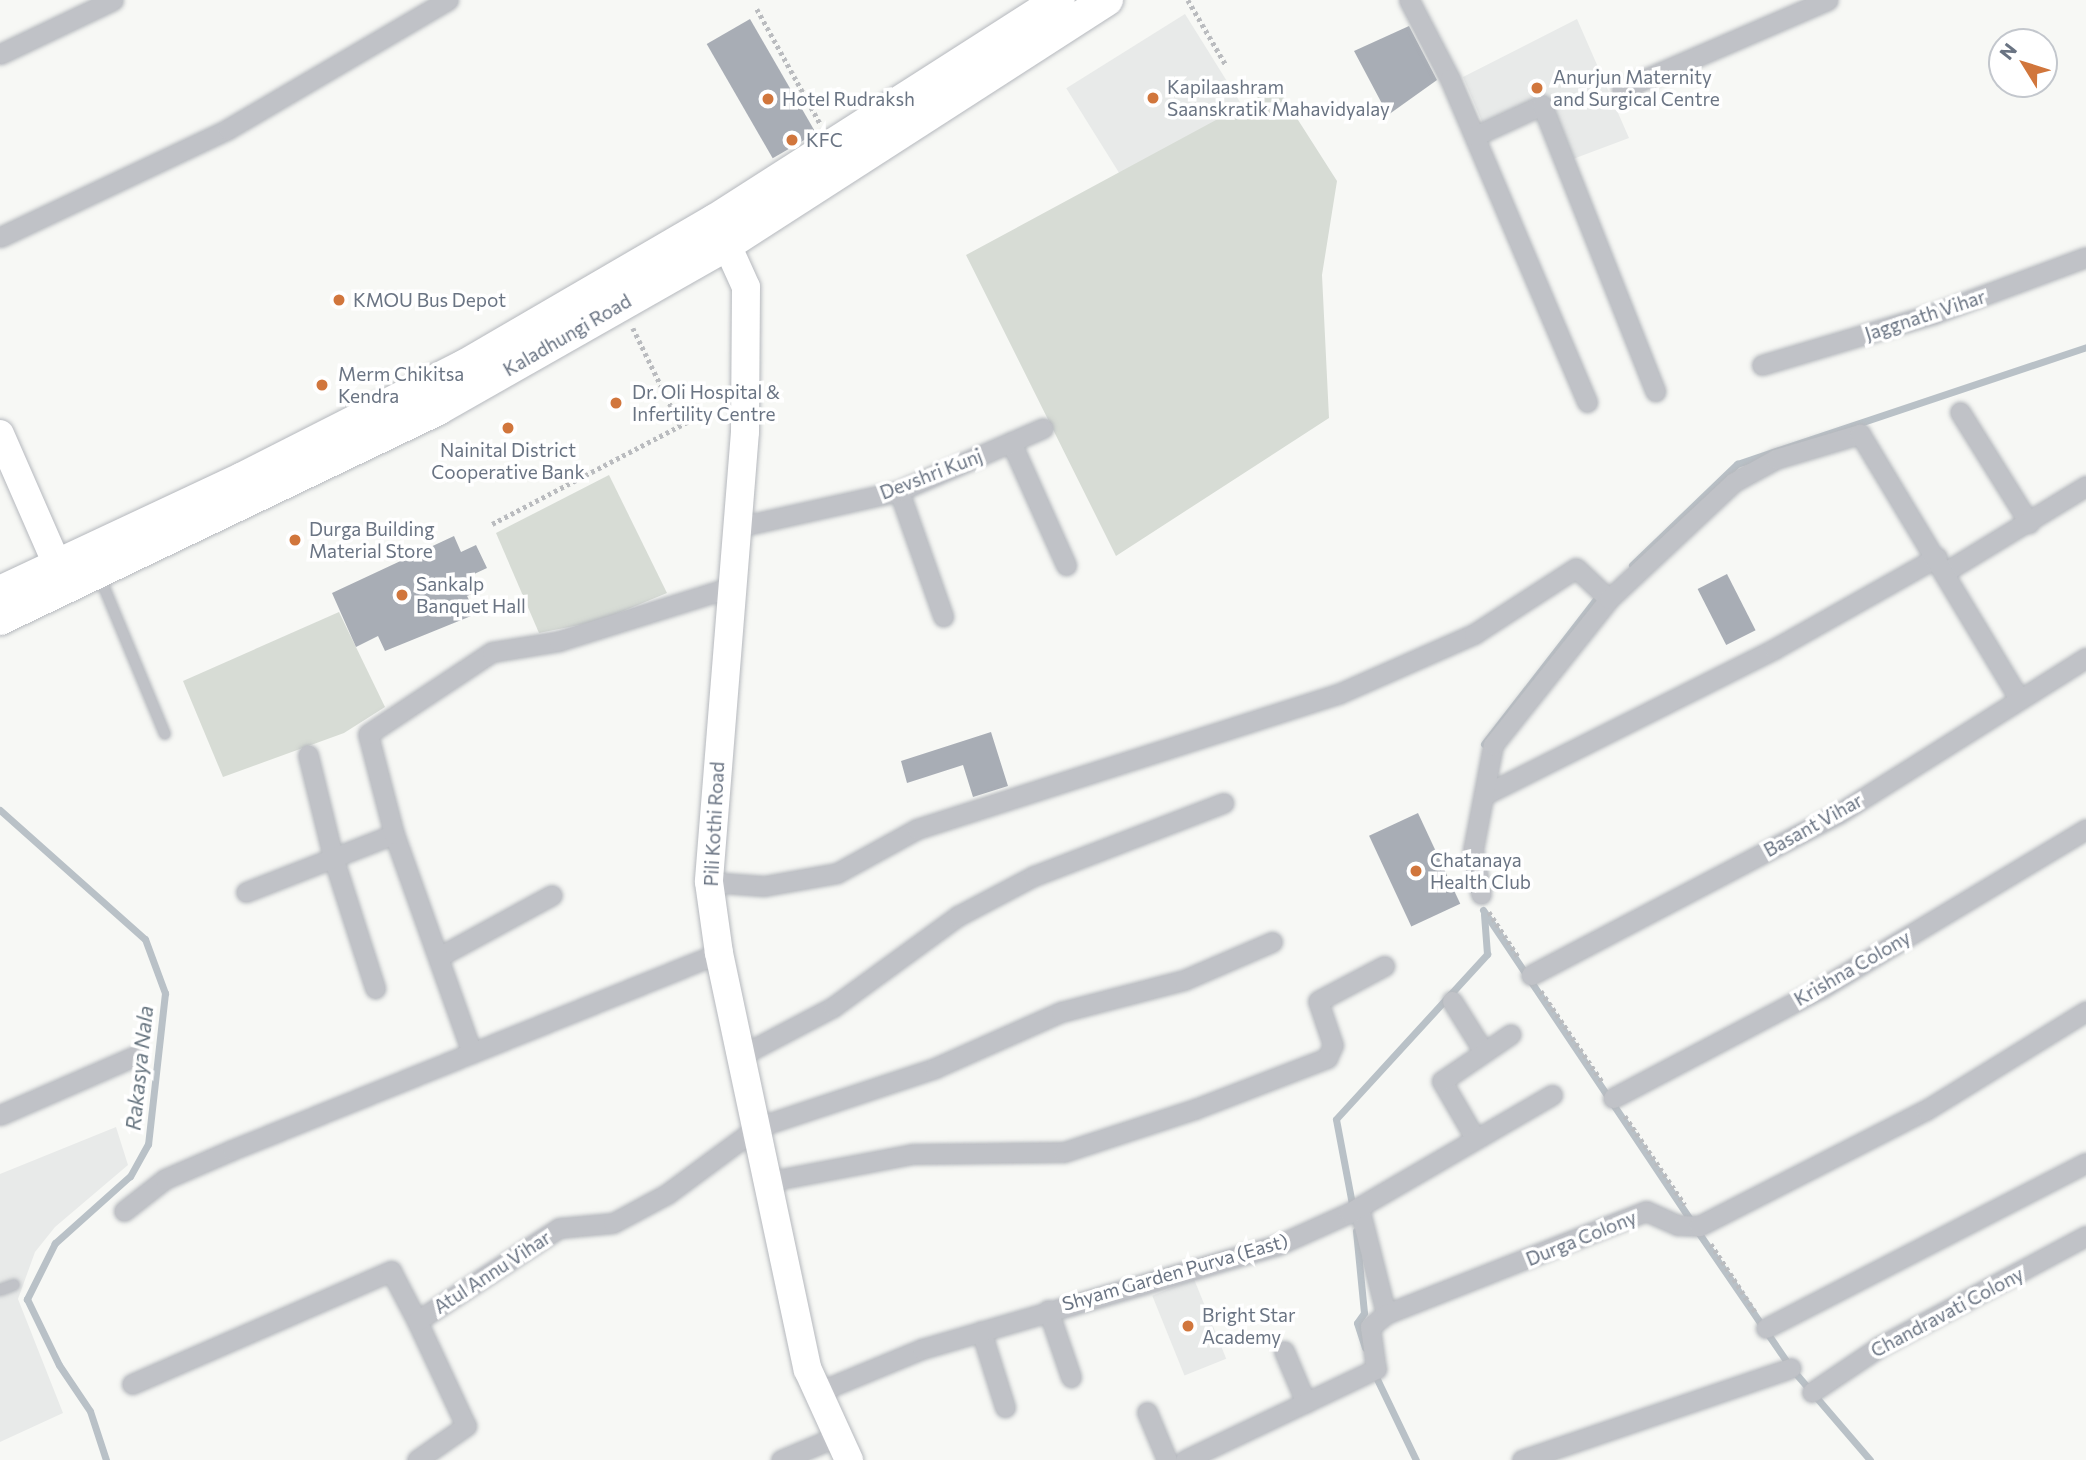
<!DOCTYPE html>
<html>
<head>
<meta charset="utf-8">
<style>
	body { margin:0 }
	#map { position:relative; width:2086px; height:1460px; overflow:hidden; background:#f7f8f5; font-family:Commissioner,sans-serif }
	div>[style] { position:absolute }
	.built>* { inset:0; background:#e8eae9; transform-origin:0 0 }
	.green>* { inset:0; background:#d7dcd5 }
	.stream>* { height:7px; margin:-3.5px; padding:0 3.5px; transform-origin:3.5px; border-radius:3.5px; background:#b9c1c7 }
	.building>* { inset:0; background:#a8adb5; transform-origin:0 0 }
	.path>* { height:4.5px; margin-top:-2.25px; transform-origin:0; background:repeating-linear-gradient(90deg,#babcbf 0 3.5px,transparent 0 7px) }
	.roads { filter:drop-shadow(0 0 2px #b5b8bd) drop-shadow(0 0 2px #b5b8bd) }
	.lane>* { height:10px; margin:-5px; padding:0 5px; transform-origin:5px; border-radius:5px; background:#c0c2c7 }
	.street>* { height:19px; margin:-9.5px; padding:0 9.5px; transform-origin:9.5px; border-radius:9.5px; background:#c0c2c7 }
	.secondary>* { height:28px; margin:-14px; padding:0 14px; transform-origin:14px; border-radius:14px; background:#fff }
	.primary>* { height:32px; margin:-16px; padding:0 16px; transform-origin:16px; border-radius:16px; background:#fff }
	.dots>* { width:19px; height:19px; translate:-50% -50%; box-sizing:border-box; border:4px solid #fff; border-radius:50% }
	span { translate:-50% -50%; white-space:nowrap; text-align:center; line-height:1.15; -webkit-text-stroke:7px #fff; paint-order:stroke }
	.poi-label { font-size:19px; color:#6a7483 }
	.left { translate:0 -50%; text-align:left }
	.street-label { font-size:19px; color:#6a7483 }
	.water-label { font-size:21px; color:#66747f; font-style:italic }
	.north { position:absolute; left:1988px; top:28px; width:70px; height:70px; box-sizing:border-box; background:#fff; border:2px solid #c3c7cd; border-radius:50%; rotate:308deg; font-size:19px; font-weight:700; line-height:28px; text-align:center; color:#6a7483 }
	.north::after { content:''; display:block; margin:auto; width:24px; height:32px; background:#d1763c; clip-path:polygon(50% 0,100% 100%,50% 72%,0 100%) }
</style>
</head>
<body>
<div id="map">
	<div class="built">
		<i style="left:1185px;top:14px;width:109px;height:140px;rotate:58deg"></i>
		<i style="clip-path:polygon(1577px 19px,1629px 138px,1573px 159px,1549px 99px,1484px 126px,1463px 77px)"></i>
		<i style="clip-path:polygon(116px 1127px,128px 1165px,55px 1227px,35px 1252px,18px 1299px,63px 1413px,0 1442px,0 1174px)"></i>
		<i style="left:1194px;top:1279px;width:86px;height:45px;rotate:68deg"></i>
	</div>
	<div class="green">
		<i style="clip-path:polygon(1277px 87px,1337px 181px,1322px 275px,1329px 418px,1116px 556px,966px 255px)"></i>
		<i style="clip-path:polygon(609px 475px,667px 593px,599px 621px,539px 633px,496px 533px)"></i>
		<i style="clip-path:polygon(339px 612px,385px 707px,344px 733px,223px 777px,183px 681px)"></i>
	</div>
	<div class="stream">
		<i style="left:1632px;top:565px;width:146px;rotate:-43.9deg"></i>
		<i style="left:1737px;top:464px;width:368px;rotate:-18.5deg"></i>
		<i style="left:1484px;top:744px;width:185px;rotate:-52.3deg"></i>
		<i style="left:0;top:810px;width:194px;rotate:41.7deg"></i>
		<i style="left:145px;top:939px;width:58px;rotate:69.7deg"></i>
		<i style="left:165px;top:993px;width:152px;rotate:96.4deg"></i>
		<i style="left:148px;top:1144px;width:37px;rotate:119deg"></i>
		<i style="left:130px;top:1176px;width:101px;rotate:138.2deg"></i>
		<i style="left:55px;top:1243px;width:63px;rotate:116.6deg"></i>
		<i style="left:27px;top:1299px;width:73px;rotate:64.1deg"></i>
		<i style="left:59px;top:1365px;width:55px;rotate:56deg"></i>
		<i style="left:90px;top:1411px;width:52px;rotate:71.9deg"></i>
		<i style="left:1483px;top:910px;width:376px;rotate:56.2deg"></i>
		<i style="left:1352px;top:1204px;width:86px;rotate:-100.7deg"></i>
		<i style="left:1336px;top:1119px;width:224px;rotate:-47.5deg"></i>
		<i style="left:1487px;top:954px;width:40px;rotate:-94.3deg"></i>
		<i style="left:1356px;top:1231px;width:82px;rotate:84.4deg"></i>
		<i style="left:1364px;top:1313px;width:12px;rotate:125deg"></i>
		<i style="left:1357px;top:1323px;width:26px;rotate:72deg"></i>
		<i style="left:1698px;top:1232px;width:165px;rotate:55.6deg"></i>
		<i style="left:1791px;top:1368px;width:121px;rotate:49.3deg"></i>
		<i style="left:1376px;top:1377px;width:92px;rotate:64.3deg"></i>
	</div>
	<div class="building">
		<i style="left:750px;top:19px;width:132px;height:50px;rotate:60deg"></i>
		<i style="clip-path:polygon(1409px 26px,1437px 80px,1388px 115px,1354px 51px)"></i>
		<i style="clip-path:polygon(454px 536px,461px 552px,476px 545px,487px 568px,472px 575px,479px 591px,467px 596px,476px 614px,385px 651px,378px 636px,356px 647px,332px 593px)"></i>
		<i style="left:1727px;top:574px;width:63px;height:33px;rotate:63deg"></i>
		<i style="clip-path:polygon(991px 732px,1008px 786px,973px 797px,963px 765px,907px 783px,901px 761px)"></i>
		<i style="left:1418px;top:813px;width:100px;height:54px;rotate:65deg"></i>
	</div>
	<div class="path">
		<i style="left:1188px;top:0;width:75px;rotate:59.7deg"></i>
		<i style="left:757px;top:9px;width:130px;rotate:61.1deg"></i>
		<i style="left:633px;top:328px;width:108px;rotate:64.1deg"></i>
		<i style="left:492px;top:524px;width:237px;rotate:-27.6deg"></i>
		<i style="left:1489px;top:912px;width:55px;rotate:56.9deg"></i>
		<i style="left:1541px;top:991px;width:111px;rotate:56deg"></i>
		<i style="left:1625px;top:1116px;width:107px;rotate:56deg"></i>
		<i style="left:1711px;top:1244px;width:82px;rotate:56.9deg"></i>
	</div>
	<div class="roads">
		<div class="lane">
			<i style="left:99px;top:575px;width:172px;rotate:67.5deg"></i>
			<i style="left:0;top:1290px;width:15px;rotate:-20deg"></i>
		</div>
		<div class="street">
			<i style="left:1409px;top:0;width:89px;rotate:62.6deg"></i>
			<i style="left:1450px;top:79px;width:351px;rotate:67deg"></i>
			<i style="left:0;top:54px;width:125px;rotate:-25.5deg"></i>
			<i style="left:1622px;top:89px;width:224px;rotate:-23.4deg"></i>
			<i style="left:1475px;top:136px;width:74px;rotate:-24.8deg"></i>
			<i style="left:1542px;top:105px;width:308px;rotate:68.4deg"></i>
			<i style="left:0;top:237px;width:252px;rotate:-25.3deg"></i>
			<i style="left:228px;top:129px;width:255px;rotate:-30.4deg"></i>
			<i style="left:1762px;top:365px;width:178px;rotate:-16.6deg"></i>
			<i style="left:1933px;top:314px;width:163px;rotate:-20.4deg"></i>
			<i style="left:1960px;top:412px;width:131px;rotate:58.1deg"></i>
			<i style="left:1011px;top:442px;width:135px;rotate:65.9deg"></i>
			<i style="left:899px;top:491px;width:133px;rotate:70.6deg"></i>
			<i style="left:734px;top:528px;width:169px;rotate:-12.6deg"></i>
			<i style="left:899px;top:491px;width:157px;rotate:-23.6deg"></i>
			<i style="left:1945px;top:572px;width:165px;rotate:-31.4deg"></i>
			<i style="left:308px;top:755px;width:105px;rotate:76.2deg"></i>
			<i style="left:333px;top:857px;width:138px;rotate:72.2deg"></i>
			<i style="left:1484px;top:795px;width:325px;rotate:-26.7deg"></i>
			<i style="left:1774px;top:649px;width:187px;rotate:-29.4deg"></i>
			<i style="left:709px;top:882px;width:55px;rotate:4.2deg"></i>
			<i style="left:764px;top:886px;width:74px;rotate:-10.1deg"></i>
			<i style="left:837px;top:873px;width:91px;rotate:-28.8deg"></i>
			<i style="left:917px;top:829px;width:442px;rotate:-17.8deg"></i>
			<i style="left:1338px;top:694px;width:149px;rotate:-23.8deg"></i>
			<i style="left:1474px;top:634px;width:121px;rotate:-32.9deg"></i>
			<i style="left:1576px;top:568px;width:45px;rotate:43.2deg"></i>
			<i style="left:246px;top:892px;width:159px;rotate:-21.4deg"></i>
			<i style="left:1481px;top:894px;width:45px;rotate:-100.3deg"></i>
			<i style="left:1473px;top:850px;width:107px;rotate:-79.2deg"></i>
			<i style="left:1493px;top:745px;width:186px;rotate:-51.5deg"></i>
			<i style="left:1609px;top:599px;width:171px;rotate:-43.1deg"></i>
			<i style="left:1734px;top:482px;width:48px;rotate:-28.7deg"></i>
			<i style="left:1776px;top:459px;width:88px;rotate:-16.6deg"></i>
			<i style="left:1860px;top:434px;width:309px;rotate:59deg"></i>
			<i style="left:442px;top:955px;width:125px;rotate:-28.6deg"></i>
			<i style="left:1531px;top:975px;width:347px;rotate:-27.7deg"></i>
			<i style="left:1838px;top:814px;width:293px;rotate:-32.2deg"></i>
			<i style="left:1452px;top:1001px;width:60px;rotate:57.9deg"></i>
			<i style="left:472px;top:1053px;width:232px;rotate:-109.6deg"></i>
			<i style="left:394px;top:834px;width:103px;rotate:-104.6deg"></i>
			<i style="left:368px;top:734px;width:149px;rotate:-33.5deg"></i>
			<i style="left:492px;top:652px;width:68px;rotate:-9.3deg"></i>
			<i style="left:559px;top:641px;width:180px;rotate:-17.4deg"></i>
			<i style="left:742px;top:1055px;width:103px;rotate:-27.8deg"></i>
			<i style="left:833px;top:1007px;width:155px;rotate:-36.1deg"></i>
			<i style="left:958px;top:916px;width:86px;rotate:-27.8deg"></i>
			<i style="left:1034px;top:876px;width:203px;rotate:-21.1deg"></i>
			<i style="left:1613px;top:1098px;width:234px;rotate:-27.8deg"></i>
			<i style="left:1820px;top:989px;width:310px;rotate:-31deg"></i>
			<i style="left:0;top:1115px;width:147px;rotate:-23.6deg"></i>
			<i style="left:1475px;top:1138px;width:66px;rotate:-120.1deg"></i>
			<i style="left:1442px;top:1081px;width:83px;rotate:-34.3deg"></i>
			<i style="left:771px;top:1181px;width:144px;rotate:-10.8deg"></i>
			<i style="left:912px;top:1154px;width:152px;rotate:-0.8deg"></i>
			<i style="left:1064px;top:1152px;width:138px;rotate:-18.2deg"></i>
			<i style="left:1195px;top:1109px;width:142px;rotate:-21.1deg"></i>
			<i style="left:1327px;top:1058px;width:14px;rotate:-65deg"></i>
			<i style="left:1333px;top:1045px;width:46px;rotate:-108.8deg"></i>
			<i style="left:1318px;top:1001px;width:75px;rotate:-27.9deg"></i>
			<i style="left:1359px;top:1207px;width:110px;rotate:75.8deg"></i>
			<i style="left:124px;top:1211px;width:52px;rotate:-38deg"></i>
			<i style="left:165px;top:1179px;width:73px;rotate:-23.4deg"></i>
			<i style="left:232px;top:1150px;width:525px;rotate:-22.02deg"></i>
			<i style="left:1048px;top:1310px;width:71px;rotate:71.1deg"></i>
			<i style="left:1766px;top:1328px;width:360px;rotate:-27.3deg"></i>
			<i style="left:981px;top:1331px;width:80px;rotate:72.5deg"></i>
			<i style="left:1284px;top:1351px;width:56px;rotate:67.1deg"></i>
			<i style="left:132px;top:1384px;width:283px;rotate:-23.6deg"></i>
			<i style="left:391px;top:1271px;width:56px;rotate:62.5deg"></i>
			<i style="left:818px;top:1392px;width:113px;rotate:-22.5deg"></i>
			<i style="left:922px;top:1349px;width:371px;rotate:-16.3deg"></i>
			<i style="left:1278px;top:1245px;width:78px;rotate:-24.3deg"></i>
			<i style="left:1349px;top:1213px;width:235px;rotate:-30.2deg"></i>
			<i style="left:1812px;top:1392px;width:81px;rotate:-33.9deg"></i>
			<i style="left:1879px;top:1347px;width:235px;rotate:-28.2deg"></i>
			<i style="left:1147px;top:1412px;width:52px;rotate:67.4deg"></i>
			<i style="left:417px;top:1460px;width:60px;rotate:-34.8deg"></i>
			<i style="left:466px;top:1426px;width:116px;rotate:-115deg"></i>
			<i style="left:417px;top:1321px;width:170px;rotate:-33.2deg"></i>
			<i style="left:559px;top:1228px;width:54px;rotate:-5.3deg"></i>
			<i style="left:613px;top:1223px;width:61px;rotate:-28.2deg"></i>
			<i style="left:667px;top:1194px;width:113px;rotate:-36.4deg"></i>
			<i style="left:758px;top:1127px;width:187px;rotate:-18.4deg"></i>
			<i style="left:935px;top:1068px;width:138px;rotate:-24deg"></i>
			<i style="left:1061px;top:1012px;width:127px;rotate:-14.6deg"></i>
			<i style="left:1184px;top:980px;width:96px;rotate:-23.4deg"></i>
			<i style="left:781px;top:1460px;width:62px;rotate:-22.8deg"></i>
			<i style="left:1185px;top:1460px;width:212px;rotate:-25.5deg"></i>
			<i style="left:1376px;top:1369px;width:42px;rotate:-98.1deg"></i>
			<i style="left:1370px;top:1327px;width:21px;rotate:-39deg"></i>
			<i style="left:1386px;top:1314px;width:280px;rotate:-21.6deg"></i>
			<i style="left:1646px;top:1211px;width:35px;rotate:24deg"></i>
			<i style="left:1678px;top:1225px;width:21px;rotate:3deg"></i>
			<i style="left:1699px;top:1226px;width:255px;rotate:-27.1deg"></i>
			<i style="left:1926px;top:1110px;width:188px;rotate:-31.7deg"></i>
			<i style="left:1522px;top:1460px;width:284px;rotate:-18.9deg"></i>
		</div>
		<div class="secondary">
			<i style="left:718px;top:225px;width:68px;rotate:65.7deg"></i>
			<i style="left:746px;top:287px;width:145px;rotate:90.4deg"></i>
			<i style="left:745px;top:432px;width:451px;rotate:94.6deg"></i>
			<i style="left:709px;top:882px;width:72px;rotate:82deg"></i>
			<i style="left:719px;top:953px;width:426px;rotate:78deg"></i>
			<i style="left:808px;top:1370px;width:99px;rotate:65.5deg"></i>
			<i style="left:0;top:434px;width:165px;rotate:66.4deg"></i>
		</div>
		<div class="primary">
			<i style="left:0;top:592px;width:268px;rotate:-25.1deg"></i>
			<i style="left:243px;top:478px;width:248px;rotate:-26.9deg"></i>
			<i style="left:464px;top:366px;width:290px;rotate:-30.2deg"></i>
			<i style="left:715px;top:220px;width:408px;rotate:-32.6deg"></i>
			<i style="left:0;top:619px;width:486px;rotate:-25.6deg"></i>
			<i style="left:438px;top:409px;width:334px;rotate:-29.6deg"></i>
			<i style="left:728px;top:244px;width:451px;rotate:-32.8deg"></i>
		</div>
	</div>
	<div class="dots">
		<i style="left:1537px;top:88px;background:#d1763c"></i>
		<i style="left:1153px;top:98px;background:#d1763c"></i>
		<i style="left:768px;top:99px;background:#d1763c"></i>
		<i style="left:792px;top:140px;background:#d1763c"></i>
		<i style="left:339px;top:300px;background:#d1763c"></i>
		<i style="left:322px;top:385px;background:#d1763c"></i>
		<i style="left:616px;top:403px;background:#d1763c"></i>
		<i style="left:508px;top:428px;background:#d1763c"></i>
		<i style="left:295px;top:540px;background:#d1763c"></i>
		<i style="left:402px;top:595px;background:#d1763c"></i>
		<i style="left:1416px;top:871px;background:#d1763c"></i>
		<i style="left:1188px;top:1326px;background:#d1763c"></i>
	</div>
	<div class="poi-label">
		<span class="left" style="left:1553px;top:88px">Anurjun Maternity<br>and Surgical Centre</span>
		<span class="left" style="left:1167px;top:98px">Kapilaashram<br>Saanskratik Mahavidyalay</span>
		<span class="left" style="left:782px;top:99px">Hotel Rudraksh</span>
		<span class="left" style="left:806px;top:140px">KFC</span>
		<span class="left" style="left:353px;top:300px">KMOU Bus Depot</span>
		<span class="left" style="left:338px;top:385px">Merm Chikitsa<br>Kendra</span>
		<span class="left" style="left:632px;top:403px">Dr. Oli Hospital &amp;<br>Infertility Centre</span>
		<span style="left:508px;top:461px">Nainital District<br>Cooperative Bank</span>
		<span class="left" style="left:309px;top:540px">Durga Building<br>Material Store</span>
		<span class="left" style="left:416px;top:595px">Sankalp<br>Banquet Hall</span>
		<span class="left" style="left:1430px;top:871px">Chatanaya<br>Health Club</span>
		<span class="left" style="left:1202px;top:1326px">Bright Star<br>Academy</span>
	</div>
	<div class="street-label">
		<span style="left:1925px;top:315px;rotate:-18deg">Jaggnath Vihar</span>
		<span style="left:567px;top:335px;rotate:-30deg">Kaladhungi Road</span>
		<span style="left:931px;top:474px;rotate:-21deg">Devshri Kunj</span>
		<span style="left:714px;top:824px;rotate:-87deg">Pili Kothi Road</span>
		<span style="left:1813px;top:825px;rotate:-29deg">Basant Vihar</span>
		<span style="left:1852px;top:968px;rotate:-30deg">Krishna Colony</span>
		<span style="left:1581px;top:1238px;rotate:-22deg">Durga Colony</span>
		<span style="left:492px;top:1272px;rotate:-33deg">Atul Annu Vihar</span>
		<span style="left:1175px;top:1272px;rotate:-16deg">Shyam Garden Purva (East)</span>
		<span style="left:1947px;top:1312px;rotate:-28deg">Chandravati Colony</span>
	</div>
	<div class="water-label">
		<span style="left:139px;top:1068px;rotate:-84deg">Rakasya Nala</span>
	</div>
	<div class="north">N</div>
</div>
</body>
</html>
